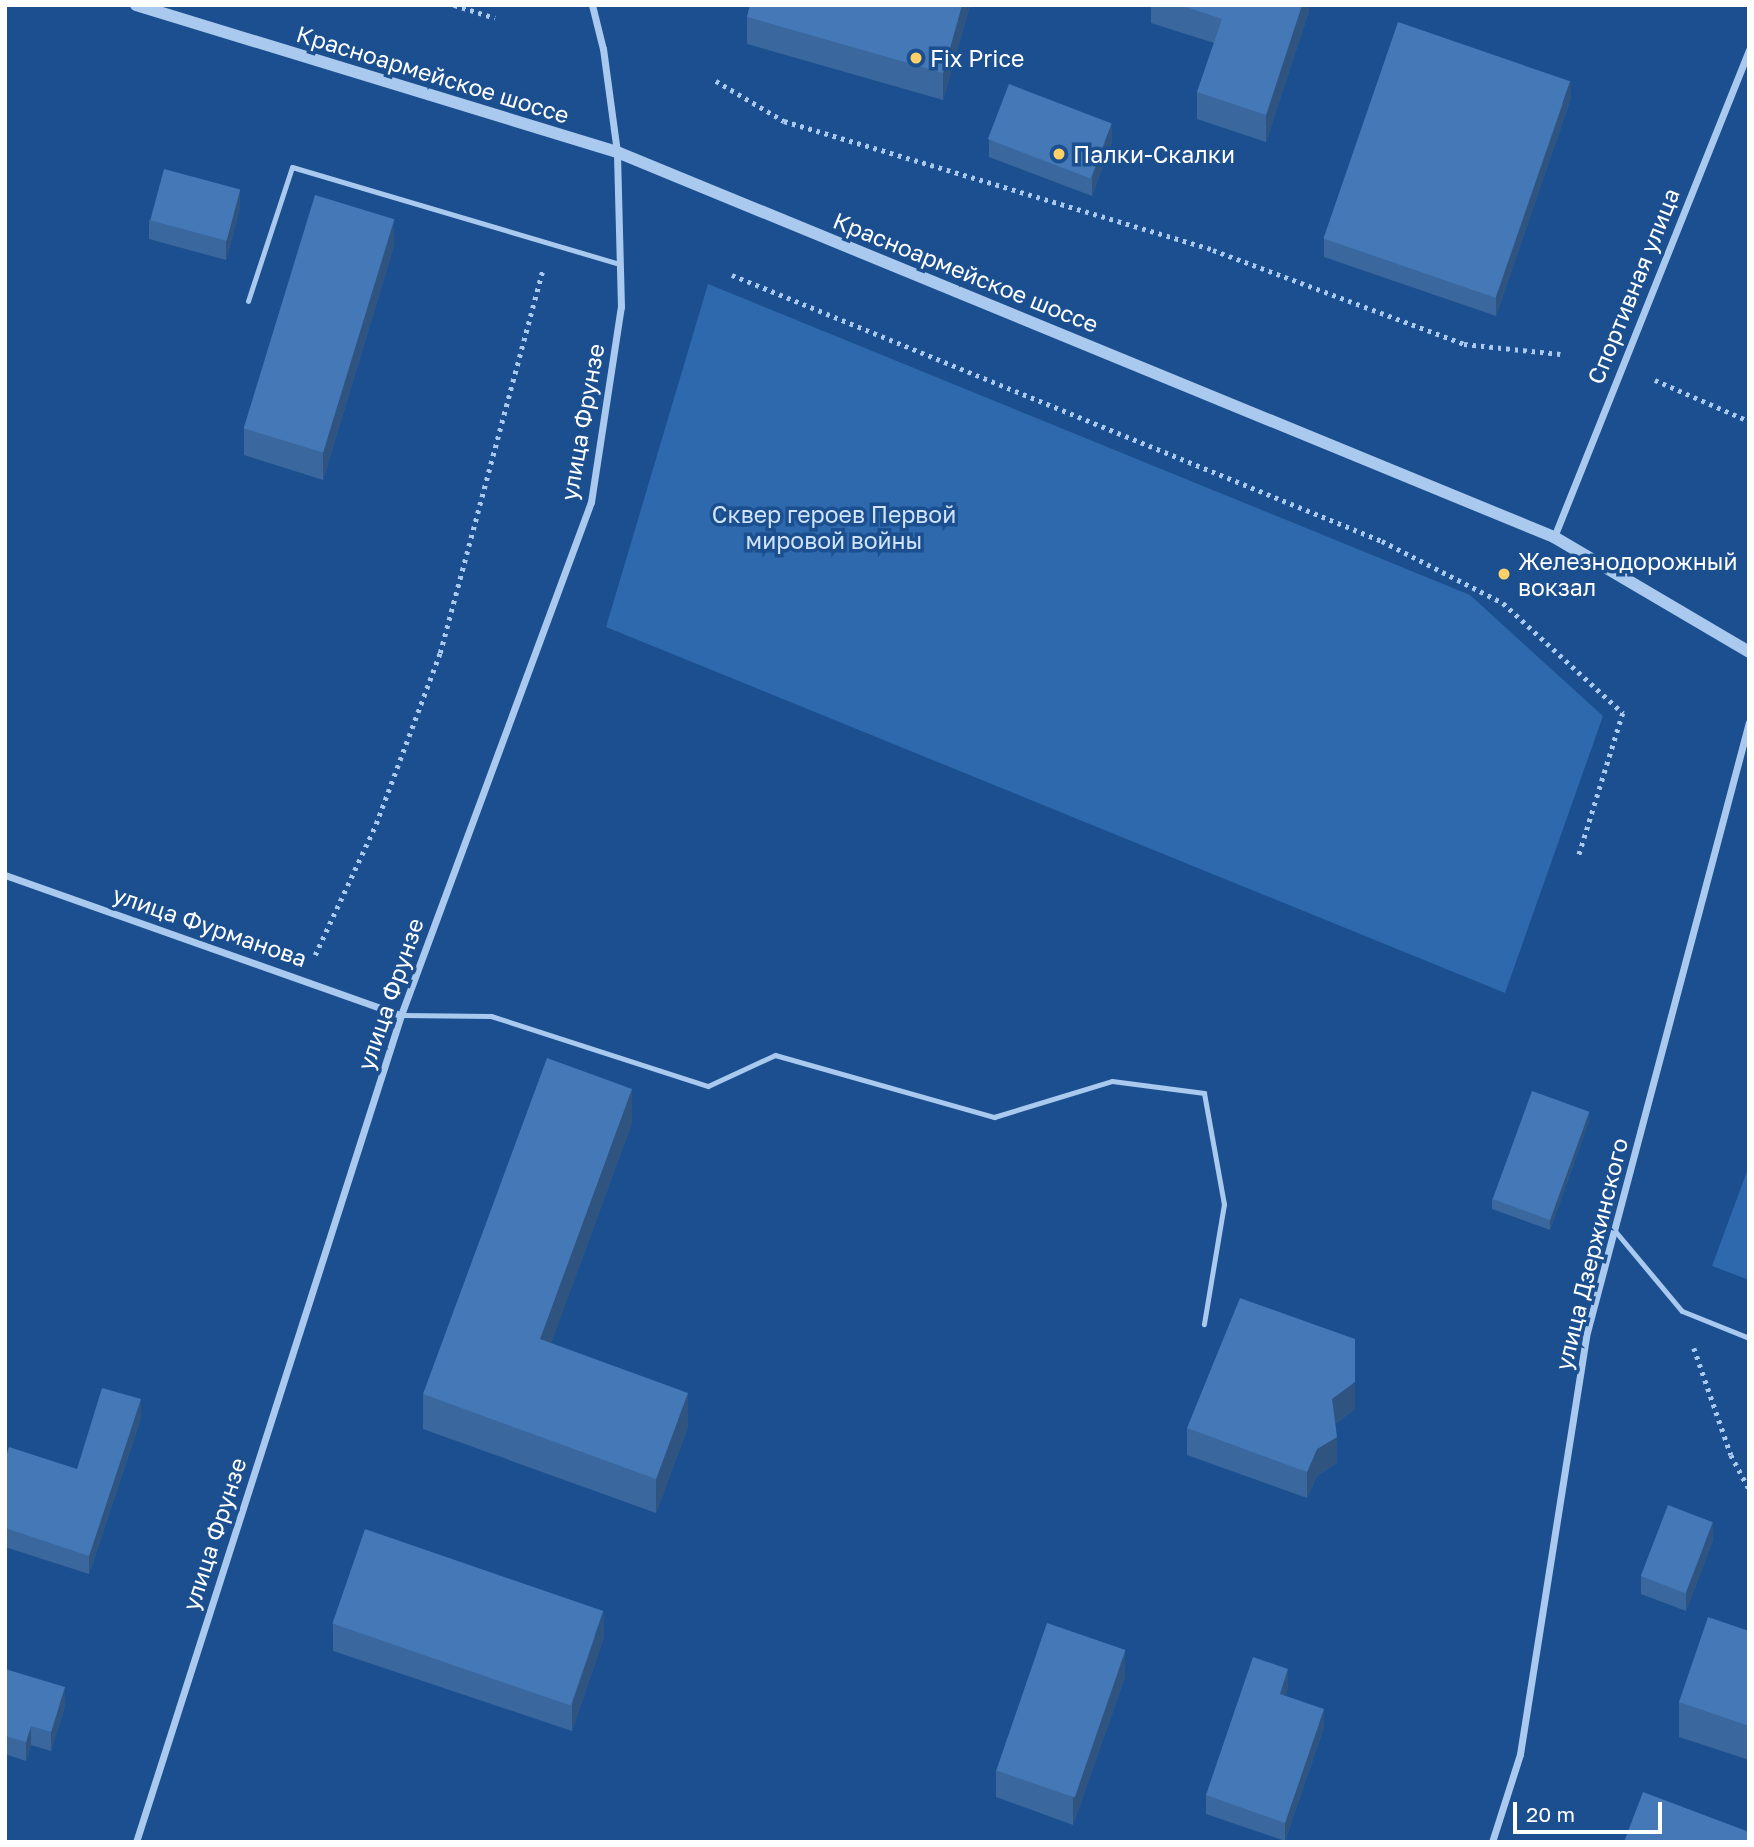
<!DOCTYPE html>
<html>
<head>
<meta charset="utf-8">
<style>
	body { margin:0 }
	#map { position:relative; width:1754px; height:1847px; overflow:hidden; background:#1b4f8f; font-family:"Golos Text",sans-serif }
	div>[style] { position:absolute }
	.green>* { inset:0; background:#2e69ad }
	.path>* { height:4.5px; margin-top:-2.25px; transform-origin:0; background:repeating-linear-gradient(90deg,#a9c9ee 0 3.5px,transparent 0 8.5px) }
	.service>* { height:5px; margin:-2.5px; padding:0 2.5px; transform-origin:2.5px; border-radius:2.5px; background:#a9c9ee }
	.minor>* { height:7px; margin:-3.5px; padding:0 3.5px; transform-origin:3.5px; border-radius:3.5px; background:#a9c9ee }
	.tertiary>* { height:12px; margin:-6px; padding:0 6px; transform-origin:6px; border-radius:6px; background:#a9c9ee }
	.wall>* { inset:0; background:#3a679d }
	.shaded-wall>* { inset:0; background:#305480 }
	.building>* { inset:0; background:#4478b7; transform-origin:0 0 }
	.dots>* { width:19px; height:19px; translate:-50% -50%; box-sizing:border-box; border:4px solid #1b4f8f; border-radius:50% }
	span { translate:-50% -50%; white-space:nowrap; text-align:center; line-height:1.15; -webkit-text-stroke:7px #1b4f8f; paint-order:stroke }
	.poi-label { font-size:23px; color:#fff }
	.left { translate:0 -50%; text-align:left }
	.street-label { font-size:23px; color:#fff }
	.park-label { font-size:23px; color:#cfe3fa }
	.frame { position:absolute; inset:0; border:7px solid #fff; pointer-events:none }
	.scale { position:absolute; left:1513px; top:1802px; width:149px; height:32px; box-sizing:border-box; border:4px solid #fff; border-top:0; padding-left:9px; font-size:21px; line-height:24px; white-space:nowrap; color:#fff; -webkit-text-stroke:5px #1b4f8f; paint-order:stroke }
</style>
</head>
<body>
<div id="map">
	<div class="green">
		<i style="clip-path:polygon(708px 284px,1470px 595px,1603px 716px,1505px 993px,606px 627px)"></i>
		<i style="clip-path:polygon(1749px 1166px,1749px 1280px,1712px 1266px)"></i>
	</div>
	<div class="path">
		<i style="left:454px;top:5px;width:43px;rotate:17.6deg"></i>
		<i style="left:716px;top:81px;width:79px;rotate:30.5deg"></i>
		<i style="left:784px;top:121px;width:448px;rotate:16.7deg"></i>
		<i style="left:1213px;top:250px;width:268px;rotate:20.5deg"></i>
		<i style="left:1464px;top:344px;width:97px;rotate:5.9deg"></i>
		<i style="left:732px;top:275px;width:702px;rotate:22.26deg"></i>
		<i style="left:1382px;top:541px;width:136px;rotate:27.1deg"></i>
		<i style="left:1503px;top:603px;width:163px;rotate:42.5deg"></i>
		<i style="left:1623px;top:713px;width:152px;rotate:107.2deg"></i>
		<i style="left:1655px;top:380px;width:103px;rotate:23.6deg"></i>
		<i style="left:315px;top:955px;width:145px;rotate:-65deg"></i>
		<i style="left:376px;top:824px;width:183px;rotate:-69.5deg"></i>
		<i style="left:440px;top:653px;width:395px;rotate:-75deg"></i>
		<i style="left:1694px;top:1348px;width:113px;rotate:70.9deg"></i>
		<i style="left:1731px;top:1455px;width:38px;rotate:62deg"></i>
	</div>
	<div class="service">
		<i style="left:248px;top:301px;width:141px;rotate:-71.8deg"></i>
		<i style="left:292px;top:167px;width:341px;rotate:16.5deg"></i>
		<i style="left:401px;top:1015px;width:90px;rotate:0.6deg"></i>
		<i style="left:491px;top:1016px;width:228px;rotate:17.9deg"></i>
		<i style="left:708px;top:1086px;width:74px;rotate:-24.8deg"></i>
		<i style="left:775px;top:1055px;width:228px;rotate:15.8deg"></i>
		<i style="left:994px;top:1117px;width:123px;rotate:-17deg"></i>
		<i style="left:1112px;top:1081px;width:93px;rotate:7.4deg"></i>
		<i style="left:1204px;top:1093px;width:113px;rotate:79.8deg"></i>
		<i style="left:1224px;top:1204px;width:122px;rotate:99.5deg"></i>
		<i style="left:1615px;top:1231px;width:104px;rotate:50.1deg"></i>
		<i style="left:1682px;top:1311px;width:72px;rotate:21.9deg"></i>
	</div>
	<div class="minor">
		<i style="left:1554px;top:537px;width:525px;rotate:-68.18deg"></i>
		<i style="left:5px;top:875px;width:420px;rotate:19.5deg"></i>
		<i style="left:136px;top:1842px;width:868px;rotate:-72.23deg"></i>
		<i style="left:401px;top:1015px;width:547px;rotate:-69.68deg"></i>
		<i style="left:591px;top:502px;width:197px;rotate:-81.3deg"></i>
		<i style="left:621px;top:307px;width:155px;rotate:-91.5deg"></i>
		<i style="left:617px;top:152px;width:104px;rotate:-97.7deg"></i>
		<i style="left:603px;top:49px;width:45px;rotate:-104deg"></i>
		<i style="left:1492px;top:1842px;width:92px;rotate:-72.3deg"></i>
		<i style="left:1520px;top:1754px;width:423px;rotate:-81deg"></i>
		<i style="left:1586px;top:1336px;width:635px;rotate:-75.13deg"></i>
	</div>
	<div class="tertiary">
		<i style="left:136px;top:5px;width:503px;rotate:16.99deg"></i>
		<i style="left:617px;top:152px;width:1013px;rotate:22.34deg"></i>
		<i style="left:1554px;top:537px;width:226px;rotate:30.5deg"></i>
	</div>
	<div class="wall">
		<i style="clip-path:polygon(750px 5px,970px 5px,943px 100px,747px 44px,747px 17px)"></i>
		<i style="clip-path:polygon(1151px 5px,1309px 5px,1309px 11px,1266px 142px,1197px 119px,1197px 92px,1214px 43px,1151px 23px)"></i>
		<i style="clip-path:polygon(1571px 98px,1496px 316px,1324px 257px,1324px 239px)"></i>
		<i style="clip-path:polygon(989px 139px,1112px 142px,1092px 196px,989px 157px)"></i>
		<i style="clip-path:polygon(240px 208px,226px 260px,149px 239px,149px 220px)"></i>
		<i style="clip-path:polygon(394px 246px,323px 480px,244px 455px,244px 428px)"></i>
		<i style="clip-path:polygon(1589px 1121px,1550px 1230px,1492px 1209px,1492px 1199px)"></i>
		<i style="clip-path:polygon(632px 1123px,551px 1343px,688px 1427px,656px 1513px,423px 1429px,423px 1394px)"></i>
		<i style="clip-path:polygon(1355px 1409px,1335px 1424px,1337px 1463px,1317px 1476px,1307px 1498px,1187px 1455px,1187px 1428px)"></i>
		<i style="clip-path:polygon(141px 1418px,89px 1574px,5px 1547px,5px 1459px,77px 1469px)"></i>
		<i style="clip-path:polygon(1713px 1540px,1686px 1611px,1641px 1594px,1641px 1576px)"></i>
		<i style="clip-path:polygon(333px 1624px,604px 1637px,572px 1731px,333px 1651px)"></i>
		<i style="clip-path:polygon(1749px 1631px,1749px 1760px,1679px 1737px,1679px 1702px)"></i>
		<i style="clip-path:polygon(5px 1669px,65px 1706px,51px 1751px,31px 1745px,26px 1761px,5px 1754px)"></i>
		<i style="clip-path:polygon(1125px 1677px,1073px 1825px,996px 1797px,996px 1770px)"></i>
		<i style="clip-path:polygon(1288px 1687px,1285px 1696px,1324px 1727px,1285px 1841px,1206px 1814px,1206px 1795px)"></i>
	</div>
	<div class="shaded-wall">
		<i style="clip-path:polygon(962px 5px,970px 5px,943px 100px,943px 73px)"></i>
		<i style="clip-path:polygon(1302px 5px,1309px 5px,1309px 11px,1266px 142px,1266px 115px)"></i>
		<i style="clip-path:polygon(1571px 80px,1571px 98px,1496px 316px,1496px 297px)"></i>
		<i style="clip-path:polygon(1112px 123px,1112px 142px,1092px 196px,1092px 177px)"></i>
		<i style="clip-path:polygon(240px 190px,240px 208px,226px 260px,226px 241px)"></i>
		<i style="clip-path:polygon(394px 219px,394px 246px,323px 480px,323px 453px)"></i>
		<i style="clip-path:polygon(632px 1089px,632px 1123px,540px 1374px,540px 1339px)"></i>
		<i style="clip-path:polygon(1589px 1112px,1589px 1121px,1550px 1230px,1550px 1220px)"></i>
		<i style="clip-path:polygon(1355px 1339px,1355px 1409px,1332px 1426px,1332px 1399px)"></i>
		<i style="clip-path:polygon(688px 1393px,688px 1427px,656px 1513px,656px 1479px)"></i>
		<i style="clip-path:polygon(141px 1399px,141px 1418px,89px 1574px,89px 1556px)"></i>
		<i style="clip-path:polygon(1337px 1437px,1337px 1463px,1317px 1476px,1307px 1498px,1307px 1472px,1317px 1449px)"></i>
		<i style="clip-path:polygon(1713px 1522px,1713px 1540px,1686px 1611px,1686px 1592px)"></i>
		<i style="clip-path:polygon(604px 1610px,604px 1637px,572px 1731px,572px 1704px)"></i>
		<i style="clip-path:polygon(1125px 1650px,1125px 1677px,1073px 1825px,1073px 1798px)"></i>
		<i style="clip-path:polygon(1288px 1669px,1288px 1687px,1280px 1712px,1280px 1694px)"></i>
		<i style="clip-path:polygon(65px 1687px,65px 1706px,51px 1751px,51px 1732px)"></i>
		<i style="clip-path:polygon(1324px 1709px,1324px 1727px,1285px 1841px,1285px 1823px)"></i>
		<i style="clip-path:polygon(31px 1726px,31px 1745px,26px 1761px,26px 1742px)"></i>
	</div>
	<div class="building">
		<i style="clip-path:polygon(750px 5px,962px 5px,943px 73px,747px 17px)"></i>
		<i style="clip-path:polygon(1180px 5px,1302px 5px,1266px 115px,1197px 92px,1222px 19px)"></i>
		<i style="left:1398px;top:22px;width:182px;height:229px;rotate:19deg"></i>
		<i style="left:1009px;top:84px;width:110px;height:59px;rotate:21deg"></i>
		<i style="left:164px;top:169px;width:79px;height:53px;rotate:15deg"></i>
		<i style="left:315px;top:195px;width:83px;height:244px;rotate:17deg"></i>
		<i style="clip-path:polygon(547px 1058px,632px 1089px,540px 1339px,688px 1393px,656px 1479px,423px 1394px)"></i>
		<i style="left:1532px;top:1091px;width:61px;height:115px;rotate:20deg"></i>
		<i style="clip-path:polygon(1240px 1298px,1355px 1339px,1355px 1382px,1332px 1399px,1337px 1437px,1317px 1449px,1307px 1472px,1187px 1428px)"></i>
		<i style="clip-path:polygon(102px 1388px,141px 1399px,89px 1556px,5px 1528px,5px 1459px,9px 1447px,77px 1469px)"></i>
		<i style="left:1668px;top:1505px;width:48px;height:76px;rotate:21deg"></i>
		<i style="left:365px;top:1529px;width:252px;height:100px;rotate:19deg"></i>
		<i style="clip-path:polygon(1708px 1617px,1749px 1631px,1749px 1726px,1679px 1702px)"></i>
		<i style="left:1047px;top:1623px;width:83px;height:156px;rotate:19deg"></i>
		<i style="clip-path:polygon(1253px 1657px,1288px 1669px,1280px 1694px,1324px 1709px,1285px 1823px,1206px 1795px)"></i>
		<i style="clip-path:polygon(5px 1669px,65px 1687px,51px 1732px,31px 1726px,26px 1742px,5px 1736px)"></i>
		<i style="clip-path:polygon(1643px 1792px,1749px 1832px,1749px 1842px,1624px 1842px)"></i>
	</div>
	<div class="dots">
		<i style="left:916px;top:58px;background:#ffd166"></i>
		<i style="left:1059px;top:154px;background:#ffd166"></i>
		<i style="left:1504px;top:574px;background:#ffd166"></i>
	</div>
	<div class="poi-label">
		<span class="left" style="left:930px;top:58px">Fix Price</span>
		<span class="left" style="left:1073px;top:154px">Палки-Скалки</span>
		<span class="left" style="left:1518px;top:574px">Железнодорожный<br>вокзал</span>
	</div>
	<div class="street-label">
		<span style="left:433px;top:74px;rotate:17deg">Красноармейское шоссе</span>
		<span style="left:966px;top:272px;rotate:22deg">Красноармейское шоссе</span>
		<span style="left:1633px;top:286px;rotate:-68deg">Спортивная улица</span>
		<span style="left:582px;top:422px;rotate:-80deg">улица Фрунзе</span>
		<span style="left:210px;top:926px;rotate:19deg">улица Фурманова</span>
		<span style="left:390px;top:994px;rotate:-71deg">улица Фрунзе</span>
		<span style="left:1591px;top:1254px;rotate:-76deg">улица Дзержинского</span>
		<span style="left:214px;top:1534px;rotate:-72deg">улица Фрунзе</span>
	</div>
	<div class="park-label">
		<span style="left:834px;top:527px">Сквер героев Первой<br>мировой войны</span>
	</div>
	<div class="frame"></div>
	<div class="scale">20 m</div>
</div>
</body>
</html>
